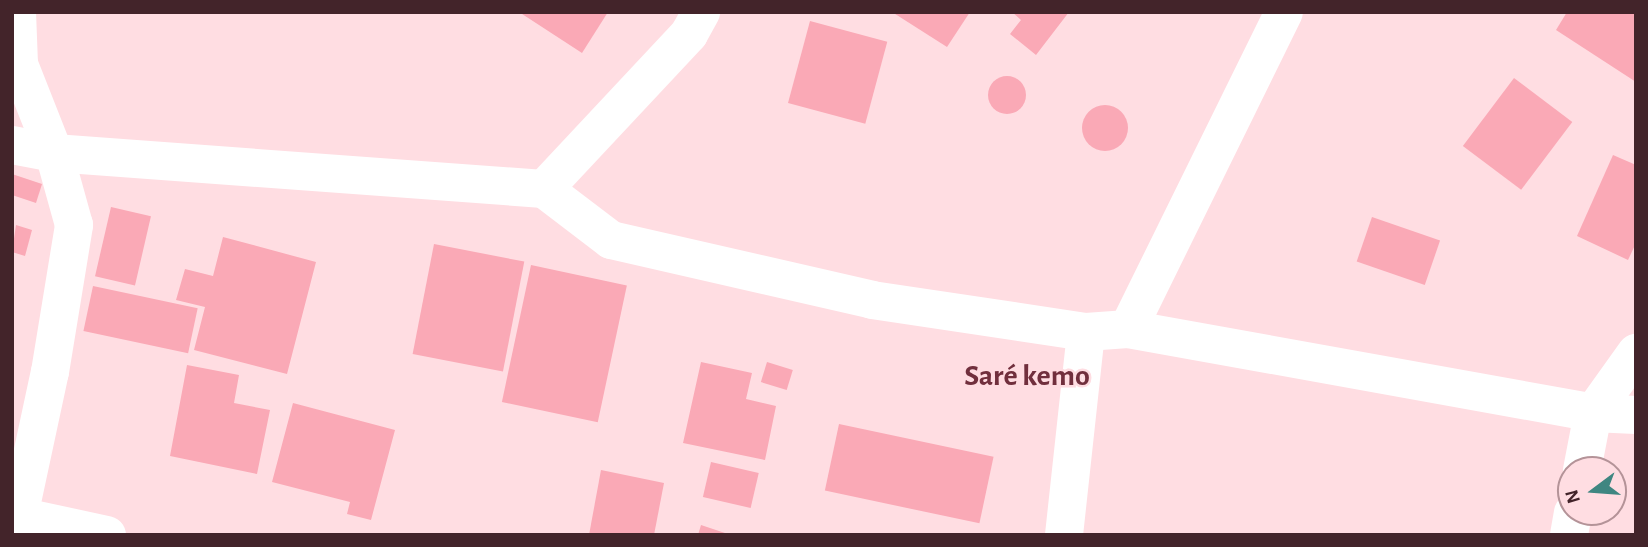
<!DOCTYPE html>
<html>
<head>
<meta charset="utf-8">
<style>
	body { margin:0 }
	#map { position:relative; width:1648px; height:547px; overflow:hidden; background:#ffdde2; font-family:"Alegreya Sans",sans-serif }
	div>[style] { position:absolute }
	.building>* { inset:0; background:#faa9b6; transform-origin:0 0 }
	.round { border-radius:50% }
	.street>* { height:38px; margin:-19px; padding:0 19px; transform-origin:19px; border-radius:19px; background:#fff }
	span { translate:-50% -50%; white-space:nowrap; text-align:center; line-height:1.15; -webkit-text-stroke:5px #ffdde2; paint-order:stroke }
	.neighbourhood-label { font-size:30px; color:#712f3d; font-weight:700 }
	.frame { position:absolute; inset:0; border:14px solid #43242a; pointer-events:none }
	.north { position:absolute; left:1557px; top:456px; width:70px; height:70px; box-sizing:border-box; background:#ffdde2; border:2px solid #b49398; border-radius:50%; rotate:254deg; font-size:19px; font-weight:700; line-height:28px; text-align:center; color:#43242a }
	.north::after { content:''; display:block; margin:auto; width:24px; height:32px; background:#3f8681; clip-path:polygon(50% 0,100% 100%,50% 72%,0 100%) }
</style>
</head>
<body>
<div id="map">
	<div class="building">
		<i style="clip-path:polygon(519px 12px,608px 12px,582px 53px)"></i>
		<i style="clip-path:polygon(892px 12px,970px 12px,947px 47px)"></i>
		<i style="clip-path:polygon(1012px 12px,1069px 12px,1036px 55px,1010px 34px,1021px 20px)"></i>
		<i style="clip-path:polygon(1567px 12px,1636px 12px,1636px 82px,1556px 30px)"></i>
		<i style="left:810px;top:21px;width:80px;height:85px;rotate:15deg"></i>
		<i class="round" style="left:988px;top:76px;width:38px;height:38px"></i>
		<i style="left:1514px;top:78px;width:73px;height:85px;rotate:37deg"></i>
		<i class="round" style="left:1082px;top:105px;width:46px;height:46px"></i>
		<i style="clip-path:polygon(1613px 155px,1636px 165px,1636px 243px,1628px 260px,1577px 236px)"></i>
		<i style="clip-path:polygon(12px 174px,42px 184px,36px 203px,12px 195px)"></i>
		<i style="left:111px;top:207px;width:41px;height:71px;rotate:13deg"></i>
		<i style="left:1372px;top:217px;width:72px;height:47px;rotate:19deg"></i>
		<i style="clip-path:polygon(16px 225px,32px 230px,25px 256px,12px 252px)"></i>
		<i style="clip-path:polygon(223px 237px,316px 262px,287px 374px,194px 350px,205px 307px,176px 300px,185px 269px,213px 276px)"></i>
		<i style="left:434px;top:244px;width:92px;height:112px;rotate:11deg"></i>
		<i style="left:531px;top:265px;width:98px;height:140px;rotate:12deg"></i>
		<i style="left:93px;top:286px;width:107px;height:46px;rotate:12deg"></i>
		<i style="clip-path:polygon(701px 362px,752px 373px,746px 399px,776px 406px,765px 460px,683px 443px)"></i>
		<i style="left:767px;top:362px;width:27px;height:21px;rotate:17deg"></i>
		<i style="clip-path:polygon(187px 365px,239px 375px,234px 403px,270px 410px,257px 474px,170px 456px)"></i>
		<i style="clip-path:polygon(293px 403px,395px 430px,371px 520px,347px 514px,350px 502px,272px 482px)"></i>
		<i style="left:839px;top:424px;width:158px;height:68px;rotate:12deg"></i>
		<i style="left:711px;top:462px;width:49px;height:36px;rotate:13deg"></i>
		<i style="clip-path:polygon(601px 470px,664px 483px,654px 535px,589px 535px)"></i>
		<i style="clip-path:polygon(701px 525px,728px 534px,728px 535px,698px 535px)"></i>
	</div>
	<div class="street">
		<i style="left:12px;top:145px;width:43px;rotate:10.8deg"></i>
		<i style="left:54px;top:153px;width:491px;rotate:4.2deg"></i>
		<i style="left:544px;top:189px;width:84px;rotate:37.3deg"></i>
		<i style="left:611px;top:240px;width:268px;rotate:12.9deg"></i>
		<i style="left:872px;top:300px;width:216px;rotate:8.5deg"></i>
		<i style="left:1086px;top:332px;width:42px;rotate:-4.1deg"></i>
		<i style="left:1128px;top:329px;width:473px;rotate:10.2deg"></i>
		<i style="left:1593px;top:413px;width:43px;rotate:2.7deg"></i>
		<i style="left:544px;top:189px;width:212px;rotate:-46.9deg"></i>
		<i style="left:689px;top:34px;width:25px;rotate:-61deg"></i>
		<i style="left:1128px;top:329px;width:353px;rotate:-63.8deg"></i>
		<i style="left:1582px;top:470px;width:58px;rotate:-79.1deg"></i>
		<i style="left:1593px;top:413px;width:74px;rotate:-54.4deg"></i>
		<i style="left:19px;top:516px;width:90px;rotate:12.2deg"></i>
		<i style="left:12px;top:532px;width:17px;rotate:-66deg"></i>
		<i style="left:19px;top:516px;width:147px;rotate:-77.9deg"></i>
		<i style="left:50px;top:372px;width:149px;rotate:-80.7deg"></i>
		<i style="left:74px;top:225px;width:75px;rotate:-105.5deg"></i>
		<i style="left:54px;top:153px;width:96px;rotate:-111.5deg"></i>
		<i style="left:19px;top:64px;width:52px;rotate:-92.2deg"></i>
		<i style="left:1064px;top:535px;width:204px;rotate:-83.8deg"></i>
		<i style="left:1569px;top:535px;width:23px;rotate:-80deg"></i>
	</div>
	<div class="neighbourhood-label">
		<span style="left:1027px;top:376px">Saré kemo</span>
	</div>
	<div class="frame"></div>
	<div class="north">N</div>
</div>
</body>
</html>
